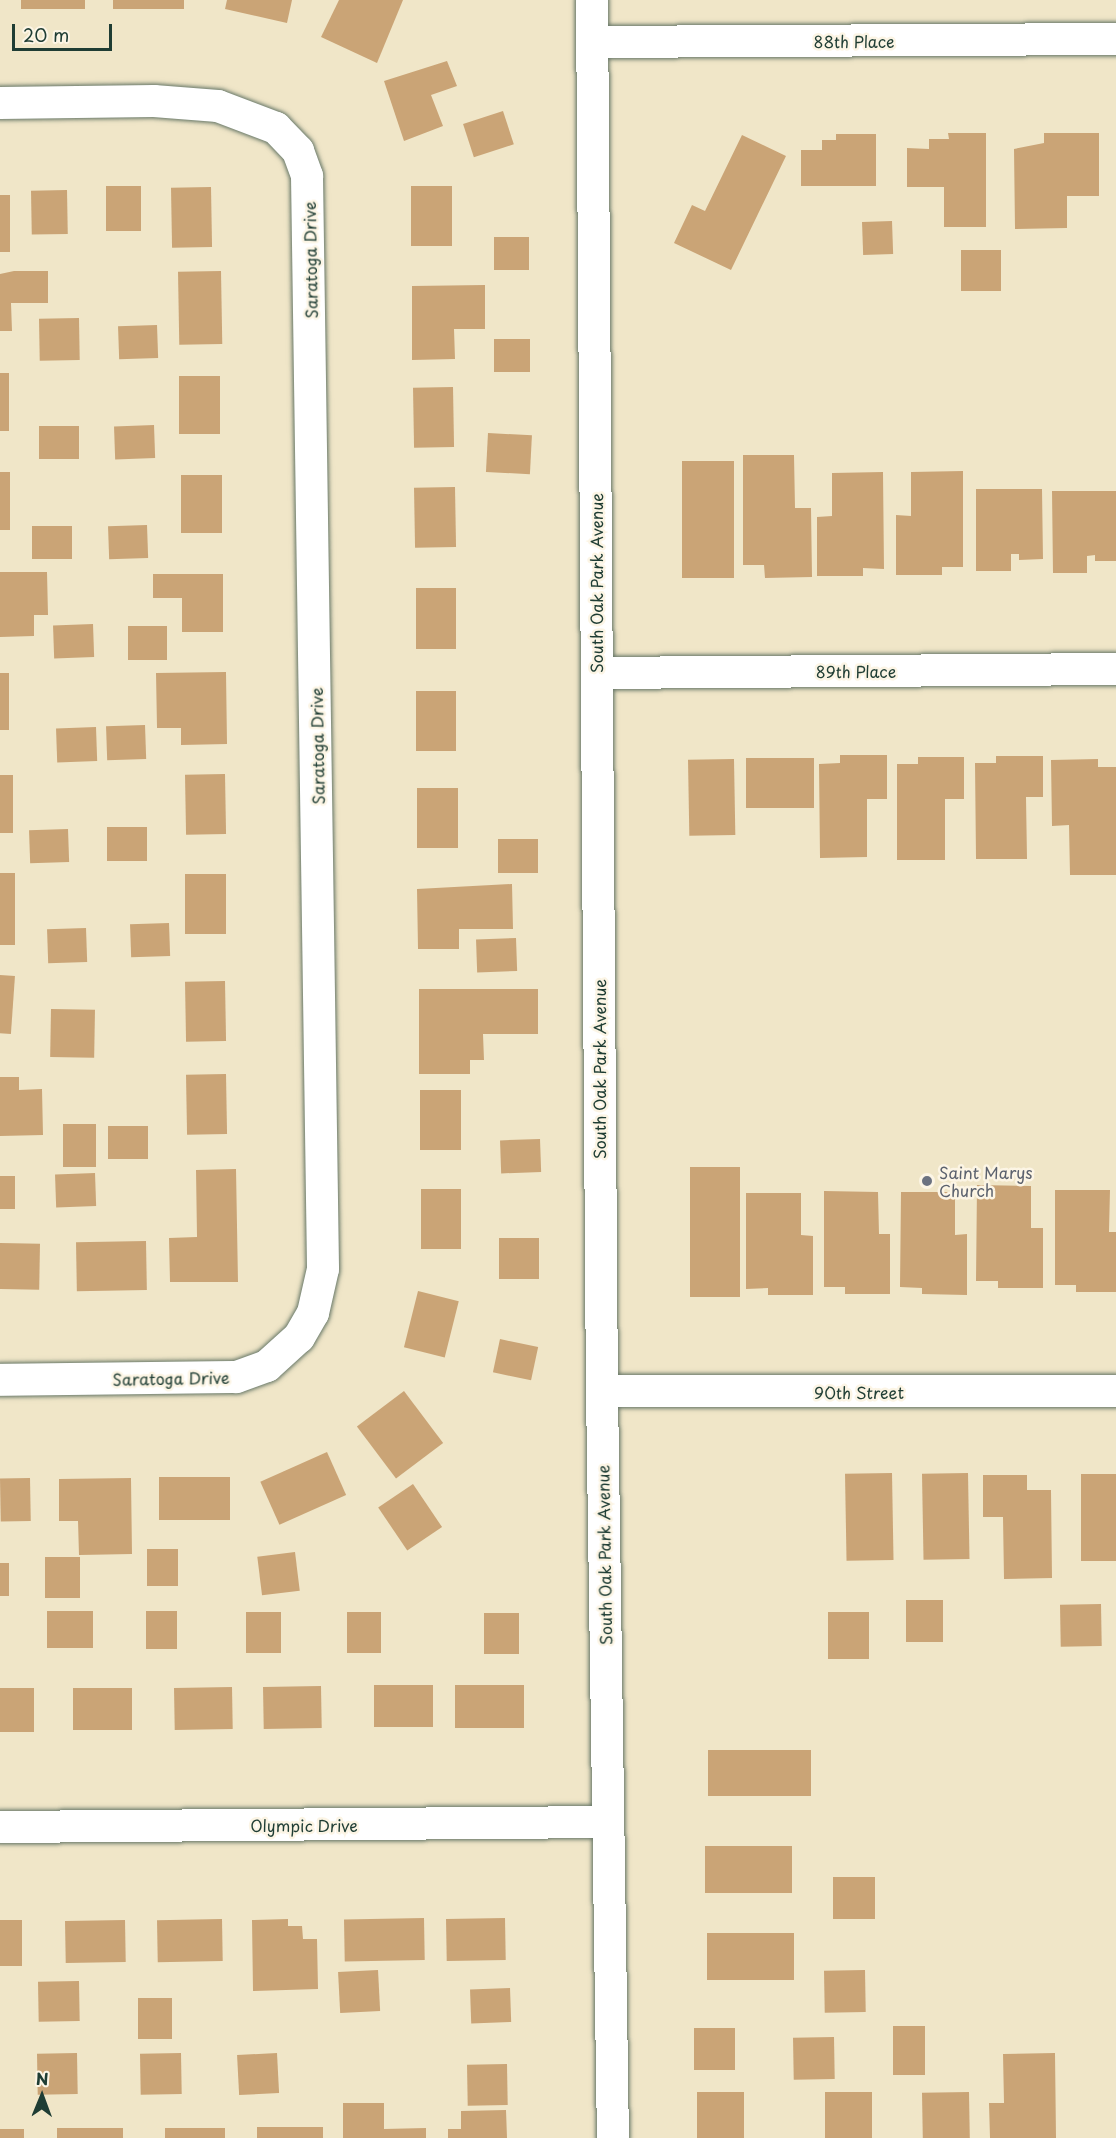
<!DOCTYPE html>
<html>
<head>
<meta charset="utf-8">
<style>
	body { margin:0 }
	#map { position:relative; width:1116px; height:2138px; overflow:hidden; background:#f0e6c8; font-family:"Playpen Sans",sans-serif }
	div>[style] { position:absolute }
	.building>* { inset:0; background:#caa476; transform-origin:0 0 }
	.roads { filter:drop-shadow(0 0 2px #687868) drop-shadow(0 0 2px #687868) }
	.minor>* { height:32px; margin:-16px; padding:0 16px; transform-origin:16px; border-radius:16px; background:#fff }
	.dots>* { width:16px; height:16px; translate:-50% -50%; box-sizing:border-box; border:3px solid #fcf5e5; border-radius:50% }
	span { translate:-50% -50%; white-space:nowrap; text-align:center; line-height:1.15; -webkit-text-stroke:5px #fcf5e5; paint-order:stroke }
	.street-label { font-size:16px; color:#1f3d34 }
	.worship-label { font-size:16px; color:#5b616d }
	.left { translate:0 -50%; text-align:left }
	.north { position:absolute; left:12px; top:2066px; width:60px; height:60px; -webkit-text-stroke:4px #fcf5e5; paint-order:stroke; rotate:1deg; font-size:16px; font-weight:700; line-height:24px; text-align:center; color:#1f3d34 }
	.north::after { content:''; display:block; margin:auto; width:21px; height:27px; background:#1f3d34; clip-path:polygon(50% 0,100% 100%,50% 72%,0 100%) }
	.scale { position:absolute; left:12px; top:24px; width:100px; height:27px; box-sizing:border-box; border:3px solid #1f3d34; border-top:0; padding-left:8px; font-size:18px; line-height:21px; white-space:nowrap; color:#1f3d34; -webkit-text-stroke:4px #fcf5e5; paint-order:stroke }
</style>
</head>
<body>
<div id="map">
	<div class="building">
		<i style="left:21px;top:0;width:64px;height:9px"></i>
		<i style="left:113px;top:0;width:71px;height:9px"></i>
		<i style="clip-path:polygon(227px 0,292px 0,287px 23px,225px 9px)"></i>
		<i style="clip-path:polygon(339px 0,403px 0,377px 63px,321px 37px)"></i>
		<i style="clip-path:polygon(447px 61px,457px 86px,431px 95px,443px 126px,404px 141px,384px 81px)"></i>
		<i style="left:503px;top:111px;width:35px;height:42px;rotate:72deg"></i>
		<i style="clip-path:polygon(948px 133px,986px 133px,986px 227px,944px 227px,944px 187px,907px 187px,907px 148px,929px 149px,929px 139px,949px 139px)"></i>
		<i style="clip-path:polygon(1044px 133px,1099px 133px,1099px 196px,1067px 196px,1067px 228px,1015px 229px,1014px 149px,1044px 143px)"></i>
		<i style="clip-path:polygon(836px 134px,876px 134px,876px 186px,801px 186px,801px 150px,822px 150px,822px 140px,836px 140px)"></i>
		<i style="clip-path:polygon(742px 135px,786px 156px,731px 270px,674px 243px,692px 205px,705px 211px)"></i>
		<i style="left:106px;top:186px;width:35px;height:45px"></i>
		<i style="left:411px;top:186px;width:41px;height:60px"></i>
		<i style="left:211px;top:187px;width:60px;height:40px;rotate:89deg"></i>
		<i style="left:67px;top:190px;width:44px;height:36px;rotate:89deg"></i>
		<i style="left:0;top:195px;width:10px;height:57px"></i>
		<i style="left:892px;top:221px;width:33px;height:30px;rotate:88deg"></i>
		<i style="left:494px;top:237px;width:35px;height:33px"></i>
		<i style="left:961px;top:250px;width:40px;height:41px"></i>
		<i style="clip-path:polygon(14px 271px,48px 271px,48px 303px,11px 303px,12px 331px,0 331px,0 274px)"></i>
		<i style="left:221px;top:271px;width:73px;height:43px;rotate:89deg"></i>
		<i style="clip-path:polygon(485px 285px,485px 329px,454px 329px,455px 359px,412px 360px,412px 286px)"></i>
		<i style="left:79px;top:318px;width:42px;height:40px;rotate:89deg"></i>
		<i style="left:157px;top:325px;width:33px;height:39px;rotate:88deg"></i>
		<i style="left:494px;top:339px;width:36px;height:33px"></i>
		<i style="left:0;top:373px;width:9px;height:58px"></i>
		<i style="left:179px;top:376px;width:41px;height:58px"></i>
		<i style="left:453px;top:387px;width:60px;height:40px;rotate:89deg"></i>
		<i style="left:154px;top:425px;width:33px;height:40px;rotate:88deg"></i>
		<i style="left:79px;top:426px;width:33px;height:40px;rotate:90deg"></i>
		<i style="left:488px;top:433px;width:44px;height:39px;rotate:3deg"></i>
		<i style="clip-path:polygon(743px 455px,794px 455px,795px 508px,811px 508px,812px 577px,765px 578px,764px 565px,743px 565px)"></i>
		<i style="left:734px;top:461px;width:117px;height:52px;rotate:90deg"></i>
		<i style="clip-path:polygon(963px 471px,963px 567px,942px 567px,942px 575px,896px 575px,896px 515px,911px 516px,911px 472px)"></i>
		<i style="left:0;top:472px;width:10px;height:58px"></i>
		<i style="clip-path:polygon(883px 472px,884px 569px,863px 568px,863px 576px,817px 576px,817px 517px,832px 516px,832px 473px)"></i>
		<i style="left:181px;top:475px;width:41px;height:58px"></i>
		<i style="left:455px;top:487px;width:60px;height:41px;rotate:89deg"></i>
		<i style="clip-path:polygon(976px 489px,1042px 489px,1043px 559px,1019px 560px,1019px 554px,1011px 554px,1011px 571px,976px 571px)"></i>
		<i style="clip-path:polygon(1052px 491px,1116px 491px,1116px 561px,1095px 561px,1095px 555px,1087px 556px,1087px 573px,1053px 573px)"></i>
		<i style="left:147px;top:525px;width:33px;height:39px;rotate:88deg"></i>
		<i style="left:72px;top:526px;width:33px;height:40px;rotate:90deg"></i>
		<i style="clip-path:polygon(0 572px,47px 572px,48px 615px,34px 615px,34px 636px,0 637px)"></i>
		<i style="clip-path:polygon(153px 574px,223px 574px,223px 632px,182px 632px,182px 598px,153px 598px)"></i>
		<i style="left:416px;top:588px;width:40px;height:61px"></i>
		<i style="left:93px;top:624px;width:33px;height:40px;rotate:88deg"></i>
		<i style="left:128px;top:626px;width:39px;height:34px"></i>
		<i style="clip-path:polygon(226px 672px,227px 744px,181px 745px,181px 728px,157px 728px,156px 673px)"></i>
		<i style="left:0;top:673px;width:9px;height:57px"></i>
		<i style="left:416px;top:691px;width:40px;height:60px"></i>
		<i style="left:145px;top:725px;width:34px;height:39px;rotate:88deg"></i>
		<i style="left:96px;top:727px;width:34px;height:40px;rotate:88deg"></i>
		<i style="clip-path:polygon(840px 755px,887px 755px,887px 799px,867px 799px,867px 857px,820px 858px,819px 764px,840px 763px)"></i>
		<i style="clip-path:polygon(996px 756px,1043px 756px,1043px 797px,1026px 797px,1027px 859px,976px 859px,975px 763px,996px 763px)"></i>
		<i style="clip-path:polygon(918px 757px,964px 757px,964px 799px,945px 799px,945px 860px,897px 860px,897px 764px,918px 764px)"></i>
		<i style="left:814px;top:758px;width:50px;height:68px;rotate:90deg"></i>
		<i style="left:734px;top:759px;width:76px;height:46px;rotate:89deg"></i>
		<i style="clip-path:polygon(1098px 759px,1098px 767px,1116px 767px,1116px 875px,1070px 875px,1069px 825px,1052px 826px,1051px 760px)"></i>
		<i style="left:225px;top:774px;width:60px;height:40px;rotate:89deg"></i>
		<i style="left:0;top:775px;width:13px;height:58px"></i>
		<i style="left:458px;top:788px;width:60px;height:41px;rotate:90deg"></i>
		<i style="left:107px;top:827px;width:40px;height:34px"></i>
		<i style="left:68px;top:829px;width:33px;height:39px;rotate:88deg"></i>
		<i style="left:498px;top:839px;width:40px;height:34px"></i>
		<i style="left:0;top:873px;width:15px;height:72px"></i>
		<i style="left:226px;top:874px;width:60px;height:41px;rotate:90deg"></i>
		<i style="clip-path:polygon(512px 884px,513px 929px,459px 929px,459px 949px,418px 949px,417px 889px)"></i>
		<i style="left:169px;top:923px;width:33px;height:39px;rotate:88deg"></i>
		<i style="left:86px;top:928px;width:34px;height:39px;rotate:88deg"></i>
		<i style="left:516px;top:938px;width:33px;height:40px;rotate:88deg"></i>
		<i style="left:0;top:975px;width:15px;height:58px;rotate:4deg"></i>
		<i style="left:225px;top:981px;width:60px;height:40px;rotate:89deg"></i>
		<i style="clip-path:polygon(419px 989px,538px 989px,538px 1034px,483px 1034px,484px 1060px,470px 1060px,470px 1074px,419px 1074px)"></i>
		<i style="left:51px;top:1009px;width:44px;height:48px;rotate:1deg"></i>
		<i style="left:226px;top:1074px;width:60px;height:40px;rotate:89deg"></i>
		<i style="clip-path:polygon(0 1077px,19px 1077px,19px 1090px,42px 1089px,43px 1135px,0 1136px)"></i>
		<i style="left:420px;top:1090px;width:41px;height:60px"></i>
		<i style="left:63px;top:1124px;width:33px;height:43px"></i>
		<i style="left:148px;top:1126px;width:33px;height:40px;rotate:90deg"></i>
		<i style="left:540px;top:1139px;width:33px;height:40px;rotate:88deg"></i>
		<i style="left:690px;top:1167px;width:50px;height:130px"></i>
		<i style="clip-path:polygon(236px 1169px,238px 1282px,170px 1282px,169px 1238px,197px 1237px,196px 1170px)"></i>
		<i style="left:95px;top:1173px;width:33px;height:40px;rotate:88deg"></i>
		<i style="left:0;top:1176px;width:15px;height:33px"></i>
		<i style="clip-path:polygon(977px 1185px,1031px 1186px,1031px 1228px,1043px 1228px,1043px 1288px,998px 1288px,998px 1281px,976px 1281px)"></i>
		<i style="left:421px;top:1189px;width:40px;height:60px"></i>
		<i style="clip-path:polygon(1055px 1190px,1110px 1190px,1109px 1232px,1116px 1232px,1116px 1292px,1076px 1292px,1076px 1285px,1055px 1285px)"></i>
		<i style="clip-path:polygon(824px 1191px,878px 1192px,879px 1234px,890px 1234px,890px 1294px,845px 1294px,845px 1287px,824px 1287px)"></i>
		<i style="clip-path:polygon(901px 1192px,955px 1192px,955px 1235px,967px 1234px,967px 1295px,922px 1294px,922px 1288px,900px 1287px)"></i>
		<i style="clip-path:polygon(746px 1193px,801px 1193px,801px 1235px,813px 1236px,813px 1295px,768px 1295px,768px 1288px,746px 1289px)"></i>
		<i style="left:499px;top:1238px;width:40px;height:41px"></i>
		<i style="left:146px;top:1241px;width:49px;height:70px;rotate:89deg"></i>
		<i style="left:0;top:1243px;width:40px;height:46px;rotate:1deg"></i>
		<i style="left:418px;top:1291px;width:42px;height:58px;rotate:14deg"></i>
		<i style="left:500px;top:1339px;width:39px;height:34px;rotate:12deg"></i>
		<i style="left:404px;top:1391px;width:65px;height:59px;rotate:53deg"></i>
		<i style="left:327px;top:1452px;width:47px;height:73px;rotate:66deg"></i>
		<i style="left:892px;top:1473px;width:87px;height:47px;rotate:89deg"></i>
		<i style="left:968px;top:1473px;width:86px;height:46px;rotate:89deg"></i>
		<i style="left:1081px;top:1474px;width:35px;height:87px"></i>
		<i style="clip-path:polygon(983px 1475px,1027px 1475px,1027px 1490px,1051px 1490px,1052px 1578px,1004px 1579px,1003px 1517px,983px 1517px)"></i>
		<i style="left:230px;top:1477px;width:43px;height:71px;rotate:90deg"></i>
		<i style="left:30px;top:1478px;width:43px;height:30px;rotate:89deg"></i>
		<i style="clip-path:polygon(131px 1478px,132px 1554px,79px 1555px,78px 1521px,59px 1521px,59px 1479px)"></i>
		<i style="left:413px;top:1484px;width:52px;height:42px;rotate:56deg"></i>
		<i style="left:178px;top:1549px;width:37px;height:31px;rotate:90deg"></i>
		<i style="left:295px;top:1552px;width:39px;height:38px;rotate:83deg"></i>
		<i style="left:45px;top:1557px;width:35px;height:41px"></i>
		<i style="left:0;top:1563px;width:9px;height:33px"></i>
		<i style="left:943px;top:1600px;width:42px;height:37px;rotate:90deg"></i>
		<i style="left:1101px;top:1604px;width:42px;height:41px;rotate:89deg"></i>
		<i style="left:93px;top:1611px;width:37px;height:46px;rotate:90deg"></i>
		<i style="left:146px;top:1611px;width:31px;height:38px"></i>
		<i style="left:246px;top:1612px;width:35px;height:41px"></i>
		<i style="left:347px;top:1612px;width:34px;height:41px"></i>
		<i style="left:828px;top:1612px;width:41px;height:47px"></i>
		<i style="left:484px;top:1613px;width:35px;height:41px"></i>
		<i style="left:433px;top:1685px;width:42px;height:59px;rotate:90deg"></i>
		<i style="left:455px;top:1685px;width:69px;height:43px"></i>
		<i style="left:321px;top:1686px;width:42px;height:58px;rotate:89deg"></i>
		<i style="left:232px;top:1687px;width:42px;height:58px;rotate:89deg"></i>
		<i style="left:0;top:1688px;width:34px;height:44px"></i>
		<i style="left:73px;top:1688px;width:59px;height:42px"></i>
		<i style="left:811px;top:1750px;width:46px;height:103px;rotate:90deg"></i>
		<i style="left:792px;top:1846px;width:47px;height:87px;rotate:90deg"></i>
		<i style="left:875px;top:1877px;width:42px;height:42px;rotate:90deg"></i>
		<i style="left:424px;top:1918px;width:42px;height:80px;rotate:89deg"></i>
		<i style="left:505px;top:1918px;width:42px;height:59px;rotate:89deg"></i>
		<i style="left:222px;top:1919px;width:42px;height:65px;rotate:89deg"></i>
		<i style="clip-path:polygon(288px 1919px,288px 1926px,302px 1926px,303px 1939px,317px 1939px,318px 1989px,253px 1991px,252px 1920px)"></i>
		<i style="left:0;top:1920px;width:22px;height:46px"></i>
		<i style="left:125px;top:1920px;width:42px;height:60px;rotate:89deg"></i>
		<i style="left:794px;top:1933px;width:47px;height:87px;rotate:90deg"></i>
		<i style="left:378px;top:1970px;width:41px;height:40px;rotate:87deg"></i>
		<i style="left:865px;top:1970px;width:42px;height:41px;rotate:89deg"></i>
		<i style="left:79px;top:1981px;width:40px;height:41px;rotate:89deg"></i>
		<i style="left:510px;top:1988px;width:34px;height:40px;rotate:88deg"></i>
		<i style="left:138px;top:1998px;width:34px;height:41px"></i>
		<i style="left:893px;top:2026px;width:32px;height:49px"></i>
		<i style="left:694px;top:2028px;width:41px;height:42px"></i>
		<i style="left:834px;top:2037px;width:42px;height:41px;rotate:89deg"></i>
		<i style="left:77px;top:2053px;width:41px;height:40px;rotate:89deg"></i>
		<i style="left:181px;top:2053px;width:41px;height:41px;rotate:89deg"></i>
		<i style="left:277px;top:2053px;width:40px;height:40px;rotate:87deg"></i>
		<i style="clip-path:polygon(1055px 2053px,1056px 2138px,990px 2138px,989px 2103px,1004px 2103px,1003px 2054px)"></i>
		<i style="left:507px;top:2064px;width:41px;height:40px;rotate:89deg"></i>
		<i style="left:744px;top:2092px;width:46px;height:47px;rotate:90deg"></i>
		<i style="left:872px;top:2092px;width:46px;height:47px;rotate:90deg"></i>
		<i style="left:969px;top:2092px;width:46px;height:47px;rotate:89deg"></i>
		<i style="clip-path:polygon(343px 2103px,384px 2103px,384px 2129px,426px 2128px,426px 2138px,343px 2138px)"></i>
		<i style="clip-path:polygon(506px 2110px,507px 2138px,448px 2138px,448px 2129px,461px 2129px,461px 2111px)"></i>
		<i style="left:257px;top:2127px;width:66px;height:11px"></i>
		<i style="left:123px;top:2128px;width:10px;height:66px;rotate:90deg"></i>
		<i style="left:225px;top:2128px;width:10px;height:60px;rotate:90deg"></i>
		<i style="left:0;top:2129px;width:24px;height:9px"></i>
	</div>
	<div class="roads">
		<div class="minor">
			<i style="left:592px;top:0;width:1391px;rotate:89.59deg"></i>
			<i style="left:602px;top:1391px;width:747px;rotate:89.16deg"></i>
			<i style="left:593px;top:42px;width:523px;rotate:-0.33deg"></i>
			<i style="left:0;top:103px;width:154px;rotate:-0.7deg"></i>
			<i style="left:154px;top:101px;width:64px;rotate:4.5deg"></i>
			<i style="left:218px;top:106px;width:62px;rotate:20.8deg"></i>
			<i style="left:276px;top:128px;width:32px;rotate:46deg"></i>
			<i style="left:298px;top:151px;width:27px;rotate:70deg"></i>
			<i style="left:307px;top:176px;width:1093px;rotate:89.16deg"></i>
			<i style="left:323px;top:1269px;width:45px;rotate:102.8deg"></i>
			<i style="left:313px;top:1313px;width:28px;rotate:120deg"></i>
			<i style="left:299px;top:1337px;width:43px;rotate:137.8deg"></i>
			<i style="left:267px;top:1366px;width:33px;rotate:160deg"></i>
			<i style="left:236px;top:1377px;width:236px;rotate:179.3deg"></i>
			<i style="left:597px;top:673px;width:519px;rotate:-0.44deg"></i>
			<i style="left:602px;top:1391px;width:514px"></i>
			<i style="left:0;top:1827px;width:608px;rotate:-0.47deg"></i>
		</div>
	</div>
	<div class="dots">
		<i style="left:927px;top:1181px;background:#6b7280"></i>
	</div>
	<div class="street-label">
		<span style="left:854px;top:41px">88th Place</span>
		<span style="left:310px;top:260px;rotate:-91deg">Saratoga Drive</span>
		<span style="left:596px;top:583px;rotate:-90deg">South Oak Park Avenue</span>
		<span style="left:856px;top:671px">89th Place</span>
		<span style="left:317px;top:746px;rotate:-91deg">Saratoga Drive</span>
		<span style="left:599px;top:1069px;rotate:-90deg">South Oak Park Avenue</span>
		<span style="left:171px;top:1378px;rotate:-1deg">Saratoga Drive</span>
		<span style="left:859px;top:1392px">90th Street</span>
		<span style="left:604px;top:1555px;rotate:-91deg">South Oak Park Avenue</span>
		<span style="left:304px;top:1825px">Olympic Drive</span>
	</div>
	<div class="worship-label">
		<span class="left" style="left:939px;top:1181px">Saint Marys<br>Church</span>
	</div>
	<div class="north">N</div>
	<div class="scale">20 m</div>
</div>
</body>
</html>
